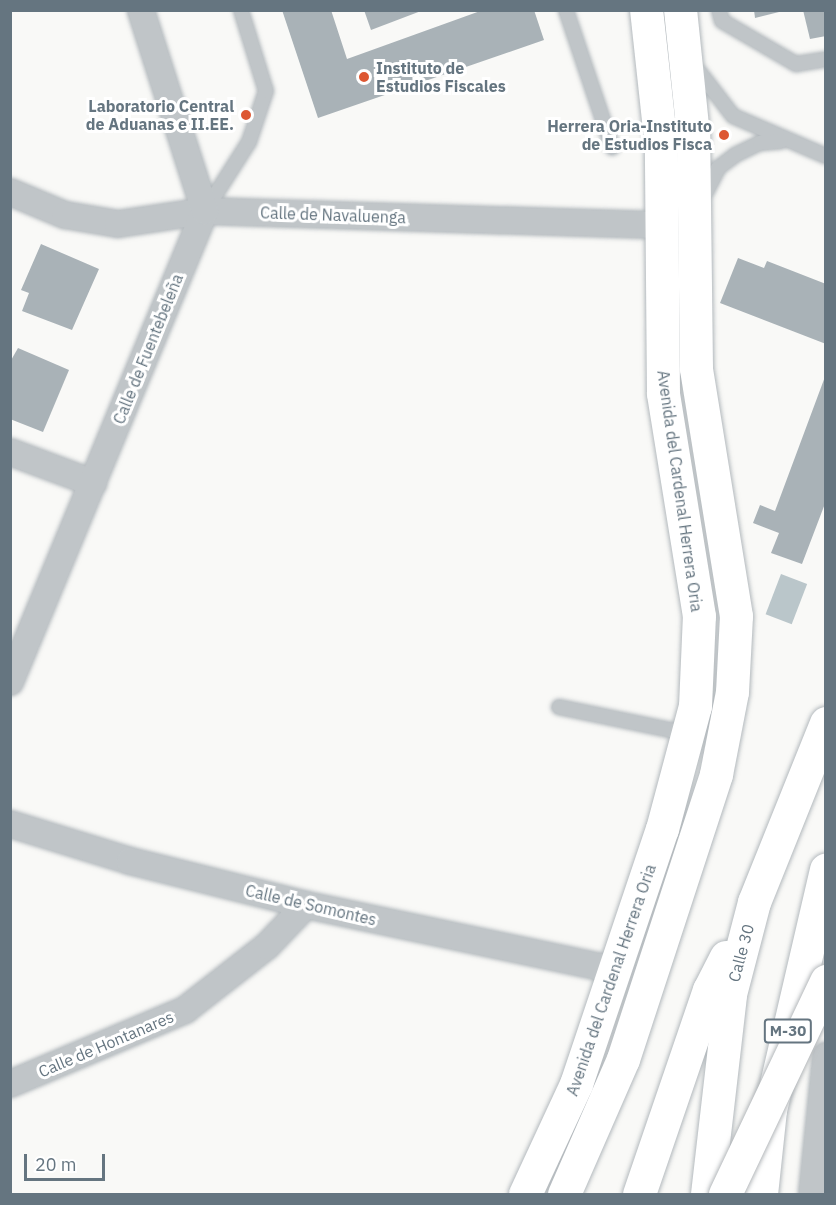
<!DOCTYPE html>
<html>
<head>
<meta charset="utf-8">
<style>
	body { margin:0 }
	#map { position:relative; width:836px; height:1205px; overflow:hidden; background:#f9f9f7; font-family:"IBM Plex Sans",sans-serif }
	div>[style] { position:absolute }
	.water>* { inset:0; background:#bac6ca; transform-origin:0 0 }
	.building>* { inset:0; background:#a9b2b7 }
	.roads { filter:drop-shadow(0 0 2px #b3b9bd) drop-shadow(0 0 2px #b3b9bd) }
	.service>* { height:14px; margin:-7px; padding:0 7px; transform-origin:7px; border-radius:7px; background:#c0c5c8 }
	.minor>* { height:26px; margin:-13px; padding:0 13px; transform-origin:13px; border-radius:13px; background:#c0c5c8 }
	.secondary>* { height:33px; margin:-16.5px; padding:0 16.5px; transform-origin:16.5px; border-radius:16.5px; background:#fff }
	.motorway>* { height:33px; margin:-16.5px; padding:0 16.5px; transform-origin:16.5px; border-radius:16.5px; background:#fff }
	.bridges { filter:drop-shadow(0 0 2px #b4b8bb) drop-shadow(0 0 2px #b4b8bb) }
	.motorway-bridge>* { height:33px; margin:-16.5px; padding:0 16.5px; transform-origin:16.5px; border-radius:16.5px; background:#fff }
	.dots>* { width:16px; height:16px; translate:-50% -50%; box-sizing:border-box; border:3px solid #fff; border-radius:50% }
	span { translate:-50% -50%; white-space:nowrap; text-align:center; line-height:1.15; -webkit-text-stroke:6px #fff; paint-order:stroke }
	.shield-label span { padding:2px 4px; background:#fff; border:2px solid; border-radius:4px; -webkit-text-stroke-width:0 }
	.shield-label { font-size:15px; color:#657580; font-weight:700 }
	.poi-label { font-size:16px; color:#657580; font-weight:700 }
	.left { translate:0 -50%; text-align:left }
	.right { translate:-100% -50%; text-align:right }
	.street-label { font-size:16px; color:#657580 }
	.frame { position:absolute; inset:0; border:12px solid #657580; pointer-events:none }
	.scale { position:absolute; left:24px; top:1154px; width:81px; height:27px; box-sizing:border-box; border:3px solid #657580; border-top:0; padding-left:8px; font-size:18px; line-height:21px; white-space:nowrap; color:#657580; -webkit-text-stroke:4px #fff; paint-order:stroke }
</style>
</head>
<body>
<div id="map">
	<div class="water">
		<i style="left:781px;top:574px;width:28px;height:43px;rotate:21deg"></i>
	</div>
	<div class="building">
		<i style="clip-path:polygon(282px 10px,331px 10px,347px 59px,483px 10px,534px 10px,544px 40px,318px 118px)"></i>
		<i style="clip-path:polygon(364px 10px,421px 10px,421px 11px,371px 30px)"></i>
		<i style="clip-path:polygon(754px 10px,783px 10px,783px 11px,755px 18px)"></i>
		<i style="clip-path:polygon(803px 10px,826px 10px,826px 36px,810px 39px)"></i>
		<i style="clip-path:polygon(41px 244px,99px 269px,72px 330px,22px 311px,29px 293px,21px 290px)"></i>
		<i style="clip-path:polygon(738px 258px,764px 268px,767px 261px,826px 284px,826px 344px,720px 303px)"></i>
		<i style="clip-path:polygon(18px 348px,69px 370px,43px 432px,10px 419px,10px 362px)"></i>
		<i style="clip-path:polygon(826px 374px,826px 501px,802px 564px,771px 553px,779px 533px,753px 523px,760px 505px,775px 511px)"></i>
	</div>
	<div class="roads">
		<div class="service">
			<i style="left:566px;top:10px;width:145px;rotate:71.4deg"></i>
			<i style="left:719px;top:10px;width:11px;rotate:75deg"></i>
			<i style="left:722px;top:21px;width:86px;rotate:30.2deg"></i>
			<i style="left:796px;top:64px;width:30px;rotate:-9deg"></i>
			<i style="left:694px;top:65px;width:64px;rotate:52.6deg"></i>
			<i style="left:733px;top:116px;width:101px;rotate:23.3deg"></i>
			<i style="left:703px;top:198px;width:34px;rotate:-63deg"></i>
			<i style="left:718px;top:168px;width:21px;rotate:-37deg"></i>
			<i style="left:735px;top:155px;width:28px;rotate:-26deg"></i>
			<i style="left:760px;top:143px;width:21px;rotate:-5deg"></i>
			<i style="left:205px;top:211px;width:82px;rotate:-57.5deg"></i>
			<i style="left:249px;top:142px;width:54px;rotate:-71.6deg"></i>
			<i style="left:266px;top:91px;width:85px;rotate:-107.2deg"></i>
			<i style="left:559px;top:707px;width:133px;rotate:11.7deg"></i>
		</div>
		<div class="minor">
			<i style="left:10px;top:192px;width:60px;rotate:22.7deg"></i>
			<i style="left:65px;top:215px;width:54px;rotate:9.6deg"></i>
			<i style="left:118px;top:224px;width:88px;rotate:-8.5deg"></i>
			<i style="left:205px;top:211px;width:457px;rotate:1.8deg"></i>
			<i style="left:10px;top:452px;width:89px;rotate:20.5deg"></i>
			<i style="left:10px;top:682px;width:510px;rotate:-67.51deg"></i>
			<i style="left:205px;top:211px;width:211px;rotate:-107.7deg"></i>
			<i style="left:10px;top:824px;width:126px;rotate:17.1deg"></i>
			<i style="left:130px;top:861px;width:181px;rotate:14deg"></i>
			<i style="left:306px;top:905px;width:316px;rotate:11.9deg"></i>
			<i style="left:10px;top:1084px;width:190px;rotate:-22.9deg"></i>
			<i style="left:185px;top:1010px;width:104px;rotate:-38deg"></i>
			<i style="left:267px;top:946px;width:57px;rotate:-46.4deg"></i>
			<i style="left:812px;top:1194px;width:139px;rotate:-84.2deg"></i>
		</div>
		<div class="secondary">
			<i style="left:525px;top:1194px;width:121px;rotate:-65.1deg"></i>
			<i style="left:576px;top:1084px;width:269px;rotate:-71.4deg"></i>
			<i style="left:662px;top:829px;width:127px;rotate:-75deg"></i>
			<i style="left:695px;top:706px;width:90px;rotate:-87.5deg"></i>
			<i style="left:699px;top:616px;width:226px;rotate:-99.2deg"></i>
			<i style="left:663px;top:393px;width:246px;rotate:-90.5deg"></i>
			<i style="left:661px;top:147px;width:138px;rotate:-96.2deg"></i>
			<i style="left:564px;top:1194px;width:147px;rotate:-66.4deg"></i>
			<i style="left:623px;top:1059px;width:300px;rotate:-71.9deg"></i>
			<i style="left:716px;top:774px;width:84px;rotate:-79deg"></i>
			<i style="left:732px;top:692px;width:76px;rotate:-87deg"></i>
			<i style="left:736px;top:616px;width:251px;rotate:-99.2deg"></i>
			<i style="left:696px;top:368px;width:233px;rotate:-90.7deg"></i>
			<i style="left:693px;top:135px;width:126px;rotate:-95.9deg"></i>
		</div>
		<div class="motorway">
			<i style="left:639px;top:1194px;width:216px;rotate:-71.1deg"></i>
			<i style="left:709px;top:990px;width:37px;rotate:-63deg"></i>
			<i style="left:707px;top:1194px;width:201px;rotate:-83.4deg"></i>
			<i style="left:730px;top:994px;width:95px;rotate:-75.4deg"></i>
			<i style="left:754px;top:902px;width:193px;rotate:-68.1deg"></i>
			<i style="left:761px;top:1194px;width:84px;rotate:-83.9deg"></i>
			<i style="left:770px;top:1110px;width:247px;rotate:-76.9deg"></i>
		</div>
	</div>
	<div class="bridges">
		<div class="motorway-bridge">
			<i style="left:725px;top:1194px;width:236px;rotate:-64.6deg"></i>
		</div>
	</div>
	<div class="dots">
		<i style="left:364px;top:77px;background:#dd5732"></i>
		<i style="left:246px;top:115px;background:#dd5732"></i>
		<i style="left:724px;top:135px;background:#dd5732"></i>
	</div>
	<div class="shield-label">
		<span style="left:788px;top:1031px">M-30</span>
	</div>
	<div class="poi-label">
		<span class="left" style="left:376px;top:77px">Instituto de<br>Estudios Fiscales</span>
		<span class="right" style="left:234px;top:115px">Laboratorio Central<br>de Aduanas e II.EE.</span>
		<span class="right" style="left:712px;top:135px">Herrera Oria-Instituto<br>de Estudios Fisca</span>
	</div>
	<div class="street-label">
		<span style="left:333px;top:215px;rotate:2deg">Calle de Navaluenga</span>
		<span style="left:148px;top:349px;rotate:-68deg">Calle de Fuentebeleña</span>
		<span style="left:680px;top:491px;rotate:82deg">Avenida del Cardenal Herrera Oria</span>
		<span style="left:311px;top:905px;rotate:13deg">Calle de Somontes</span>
		<span style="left:741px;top:953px;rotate:-75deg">Calle 30</span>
		<span style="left:611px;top:980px;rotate:-71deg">Avenida del Cardenal Herrera Oria</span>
		<span style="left:106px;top:1044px;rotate:-23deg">Calle de Hontanares</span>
	</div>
	<div class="frame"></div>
	<div class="scale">20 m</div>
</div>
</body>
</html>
